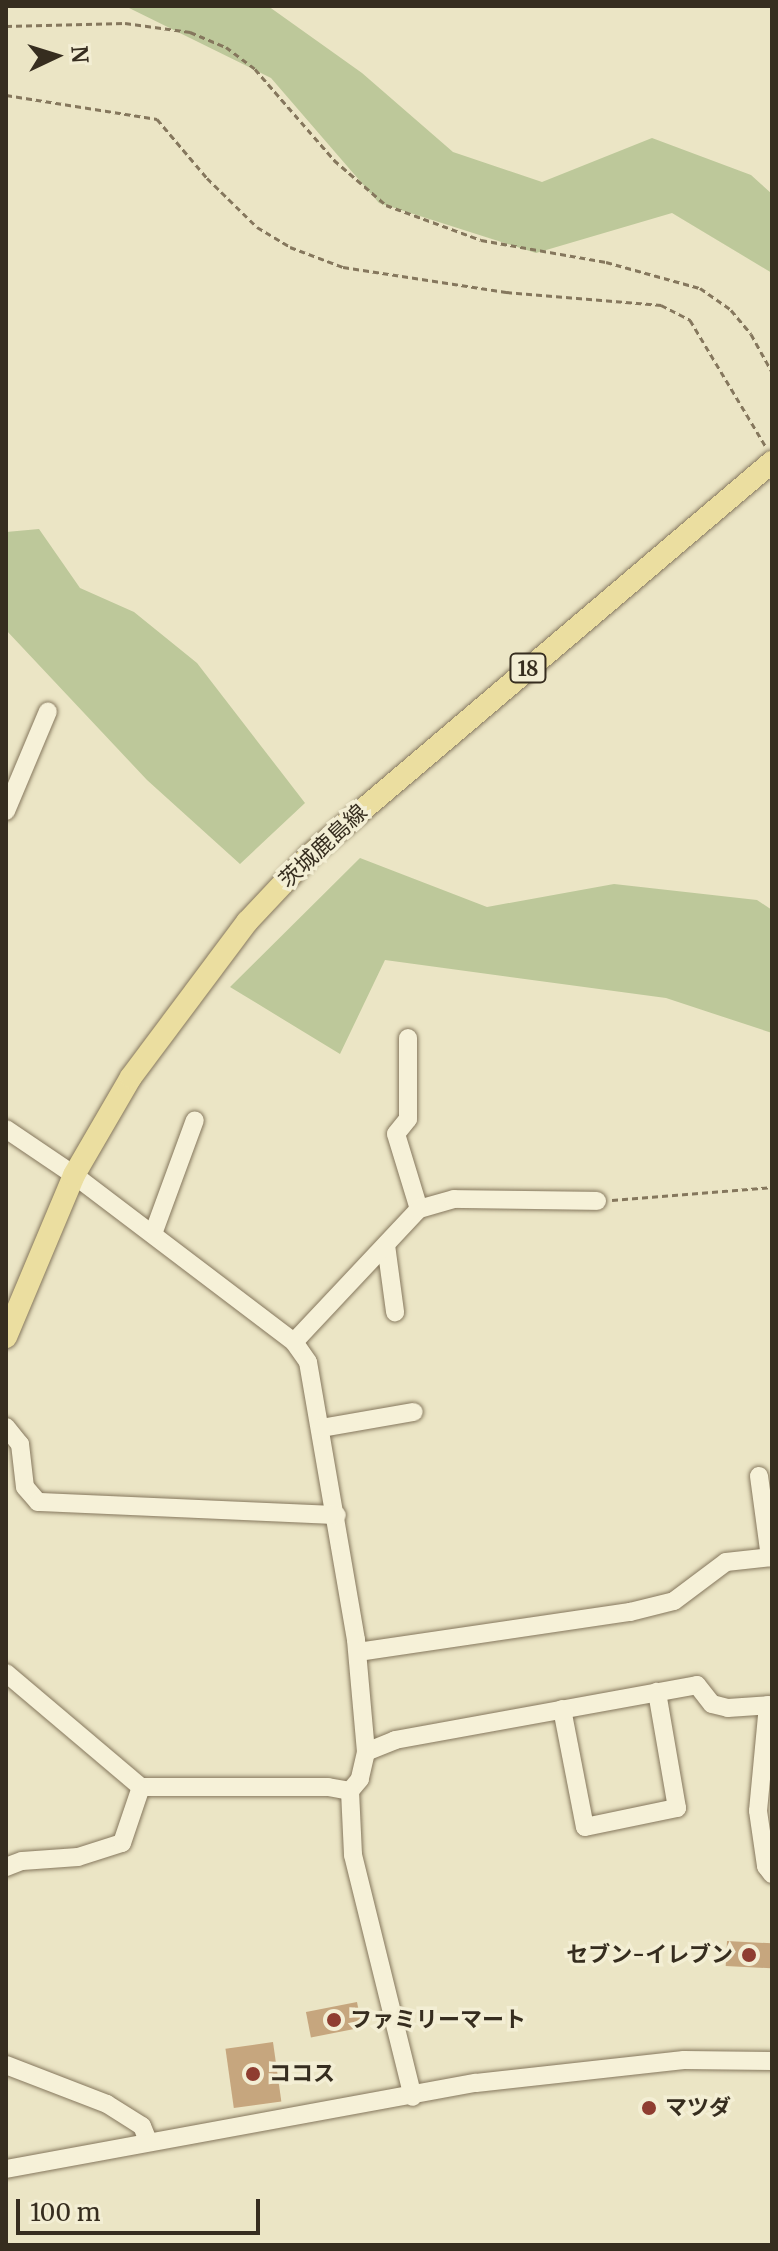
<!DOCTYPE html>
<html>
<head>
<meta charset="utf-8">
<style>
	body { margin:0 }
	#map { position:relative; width:778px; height:2251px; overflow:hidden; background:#ebe5c5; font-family:Merriweather,"Noto Sans JP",serif }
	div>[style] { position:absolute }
	.green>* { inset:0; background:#bdc89a }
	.building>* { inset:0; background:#c6a67e; transform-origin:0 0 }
	.path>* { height:3px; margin-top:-1.5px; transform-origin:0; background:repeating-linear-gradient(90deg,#85775d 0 6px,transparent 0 10px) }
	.roads { filter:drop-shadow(0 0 2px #85775d) drop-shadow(0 0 2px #85775d) }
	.minor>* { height:18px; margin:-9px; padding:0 9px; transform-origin:9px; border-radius:9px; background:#f6f1d8 }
	.major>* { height:22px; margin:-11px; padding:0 11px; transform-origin:11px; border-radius:11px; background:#ebdea0 }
	.dots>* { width:22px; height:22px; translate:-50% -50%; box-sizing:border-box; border:4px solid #f3eed4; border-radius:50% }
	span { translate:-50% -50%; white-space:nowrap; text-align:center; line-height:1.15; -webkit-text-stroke:7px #f3eed4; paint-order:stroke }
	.shield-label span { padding:2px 6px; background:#f3eed4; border:2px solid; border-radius:6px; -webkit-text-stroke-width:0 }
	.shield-label { font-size:20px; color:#362d1f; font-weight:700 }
	.street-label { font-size:22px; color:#362d1f }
	.poi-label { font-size:22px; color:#362d1f; font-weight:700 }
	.right { translate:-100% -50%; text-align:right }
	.left { translate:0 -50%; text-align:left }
	.frame { position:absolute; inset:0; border:8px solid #362d1f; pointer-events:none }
	.north { position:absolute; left:16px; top:16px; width:80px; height:80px; -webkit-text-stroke:6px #f3eed4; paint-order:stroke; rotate:86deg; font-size:22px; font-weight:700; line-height:32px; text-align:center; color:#362d1f }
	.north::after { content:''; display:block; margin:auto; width:28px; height:36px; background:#362d1f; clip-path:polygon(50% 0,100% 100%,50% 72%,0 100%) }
	.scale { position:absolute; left:16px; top:2199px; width:244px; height:36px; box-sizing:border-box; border:4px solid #362d1f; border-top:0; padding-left:10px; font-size:24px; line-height:28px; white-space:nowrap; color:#362d1f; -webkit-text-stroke:6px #f3eed4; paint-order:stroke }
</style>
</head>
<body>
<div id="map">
	<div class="green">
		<i style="clip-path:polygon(125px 6px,268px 6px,362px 73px,453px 152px,542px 182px,652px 138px,751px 175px,772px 194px,772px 273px,672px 213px,536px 253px,379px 203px,271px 78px)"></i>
		<i style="clip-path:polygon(39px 529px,80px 588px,134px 612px,197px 663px,305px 803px,240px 864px,147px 780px,6px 630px,6px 532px)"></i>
		<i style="clip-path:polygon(360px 858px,487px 907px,614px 884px,757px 900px,772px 910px,772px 1033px,666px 998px,385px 960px,340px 1054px,230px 987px)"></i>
	</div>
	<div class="building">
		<i style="left:727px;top:1941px;width:45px;height:25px;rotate:3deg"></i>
		<i style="left:357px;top:2002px;width:26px;height:52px;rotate:79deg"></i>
		<i style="left:273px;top:2042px;width:60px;height:48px;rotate:82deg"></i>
	</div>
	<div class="path">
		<i style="left:6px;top:26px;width:119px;rotate:-1.4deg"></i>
		<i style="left:125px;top:23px;width:66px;rotate:7.9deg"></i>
		<i style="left:190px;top:32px;width:39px;rotate:23deg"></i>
		<i style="left:226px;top:47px;width:36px;rotate:37deg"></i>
		<i style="left:255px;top:69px;width:121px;rotate:49deg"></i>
		<i style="left:334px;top:160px;width:69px;rotate:40.9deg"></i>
		<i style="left:386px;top:205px;width:101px;rotate:20.2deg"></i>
		<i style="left:481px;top:240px;width:127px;rotate:10deg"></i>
		<i style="left:606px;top:262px;width:98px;rotate:15.5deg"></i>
		<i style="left:700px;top:288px;width:38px;rotate:35deg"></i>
		<i style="left:731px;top:310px;width:31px;rotate:50deg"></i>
		<i style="left:751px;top:334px;width:43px;rotate:61.1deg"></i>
		<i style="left:6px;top:95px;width:153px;rotate:9deg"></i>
		<i style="left:157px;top:119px;width:77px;rotate:49.7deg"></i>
		<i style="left:207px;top:178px;width:70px;rotate:44.4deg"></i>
		<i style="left:257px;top:227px;width:39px;rotate:31deg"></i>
		<i style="left:290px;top:247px;width:57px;rotate:20.7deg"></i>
		<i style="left:343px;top:267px;width:165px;rotate:8.7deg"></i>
		<i style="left:506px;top:292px;width:156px;rotate:4.8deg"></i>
		<i style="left:661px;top:305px;width:33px;rotate:27deg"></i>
		<i style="left:690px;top:320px;width:148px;rotate:59.1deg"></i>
		<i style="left:612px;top:1200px;width:161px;rotate:-4.6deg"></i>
	</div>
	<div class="roads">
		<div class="minor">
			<i style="left:6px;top:811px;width:108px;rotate:-67.2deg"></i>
			<i style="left:408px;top:1038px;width:81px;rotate:90deg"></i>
			<i style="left:408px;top:1119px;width:19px;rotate:129deg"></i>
			<i style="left:396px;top:1134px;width:78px;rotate:73deg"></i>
			<i style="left:6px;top:1129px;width:82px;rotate:34.1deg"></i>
			<i style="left:74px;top:1175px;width:276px;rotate:37.2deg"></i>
			<i style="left:294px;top:1342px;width:24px;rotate:55deg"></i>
			<i style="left:308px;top:1362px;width:282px;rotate:80.2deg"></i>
			<i style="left:356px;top:1640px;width:112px;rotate:84.9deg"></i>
			<i style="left:366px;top:1752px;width:28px;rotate:103deg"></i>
			<i style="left:360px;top:1779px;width:16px;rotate:130deg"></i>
			<i style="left:350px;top:1791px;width:64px;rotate:87.3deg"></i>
			<i style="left:353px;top:1855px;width:249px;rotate:76.1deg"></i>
			<i style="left:153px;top:1234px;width:121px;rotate:-69.8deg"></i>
			<i style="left:386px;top:1245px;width:68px;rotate:82.3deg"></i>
			<i style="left:294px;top:1342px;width:183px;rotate:-46.8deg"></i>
			<i style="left:419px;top:1209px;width:36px;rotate:-16deg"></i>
			<i style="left:454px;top:1199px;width:143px;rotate:0.8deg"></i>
			<i style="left:6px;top:1427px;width:22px;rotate:51deg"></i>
			<i style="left:20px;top:1444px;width:43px;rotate:83.4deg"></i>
			<i style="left:25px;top:1487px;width:20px;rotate:49deg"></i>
			<i style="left:38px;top:1502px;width:299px;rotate:2.5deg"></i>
			<i style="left:321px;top:1428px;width:94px;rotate:-9.8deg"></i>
			<i style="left:759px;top:1476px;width:82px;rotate:82.3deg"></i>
			<i style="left:358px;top:1652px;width:275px;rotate:-8.4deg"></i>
			<i style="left:630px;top:1612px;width:45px;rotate:-14deg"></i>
			<i style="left:674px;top:1601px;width:65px;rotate:-36.9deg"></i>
			<i style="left:726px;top:1562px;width:46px;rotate:-6.2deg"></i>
			<i style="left:6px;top:1673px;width:177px;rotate:40.2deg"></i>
			<i style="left:141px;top:1787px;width:187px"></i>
			<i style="left:328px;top:1787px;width:22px;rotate:10deg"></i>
			<i style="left:768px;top:1705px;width:106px;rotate:95.4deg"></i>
			<i style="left:758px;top:1811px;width:56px;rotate:81.7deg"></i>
			<i style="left:766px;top:1866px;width:10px;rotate:53deg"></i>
			<i style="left:562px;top:1709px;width:120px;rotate:79deg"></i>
			<i style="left:585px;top:1827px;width:94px;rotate:-11.7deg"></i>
			<i style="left:677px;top:1808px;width:118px;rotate:-99.8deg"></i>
			<i style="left:366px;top:1752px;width:31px;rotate:-22deg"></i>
			<i style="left:395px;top:1740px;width:307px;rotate:-10.3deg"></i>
			<i style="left:697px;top:1685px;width:24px;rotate:52deg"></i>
			<i style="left:712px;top:1704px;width:16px;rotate:14deg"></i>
			<i style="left:728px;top:1708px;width:44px;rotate:-3.9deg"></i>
			<i style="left:6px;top:1867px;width:17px;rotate:-21deg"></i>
			<i style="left:22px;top:1861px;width:56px;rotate:-4.1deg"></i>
			<i style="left:78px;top:1857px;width:46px;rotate:-17.7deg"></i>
			<i style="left:122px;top:1843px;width:59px;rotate:-71.3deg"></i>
			<i style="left:6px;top:2065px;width:108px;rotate:21.1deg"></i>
			<i style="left:107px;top:2104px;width:41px;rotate:32.2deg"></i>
			<i style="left:142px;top:2126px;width:16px;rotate:68deg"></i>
			<i style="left:6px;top:2169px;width:478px;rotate:-10.4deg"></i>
			<i style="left:476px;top:2083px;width:209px;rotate:-6.3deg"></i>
			<i style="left:684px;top:2060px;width:88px;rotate:0.7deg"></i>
		</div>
		<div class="major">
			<i style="left:6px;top:1337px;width:176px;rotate:-67.2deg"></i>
			<i style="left:74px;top:1175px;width:113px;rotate:-59.8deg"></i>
			<i style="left:131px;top:1077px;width:194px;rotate:-53.2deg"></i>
			<i style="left:247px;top:922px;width:92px;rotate:-46.8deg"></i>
			<i style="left:310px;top:855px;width:48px;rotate:-40.7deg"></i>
			<i style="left:346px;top:824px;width:559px;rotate:-40.36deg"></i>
		</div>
	</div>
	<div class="dots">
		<i style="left:749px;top:1955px;background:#8f3d31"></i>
		<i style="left:334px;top:2020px;background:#8f3d31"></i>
		<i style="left:253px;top:2074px;background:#8f3d31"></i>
		<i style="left:649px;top:2108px;background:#8f3d31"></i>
	</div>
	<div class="shield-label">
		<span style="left:528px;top:668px">18</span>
	</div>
	<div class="street-label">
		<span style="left:323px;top:846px;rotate:-43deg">茨城鹿島線</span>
	</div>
	<div class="poi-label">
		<span class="right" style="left:733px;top:1955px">セブン-イレブン</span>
		<span class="left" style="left:350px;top:2020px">ファミリーマート</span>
		<span class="left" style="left:269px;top:2074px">ココス</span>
		<span class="left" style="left:665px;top:2108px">マツダ</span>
	</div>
	<div class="frame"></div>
	<div class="north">N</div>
	<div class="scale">100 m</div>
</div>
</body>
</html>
